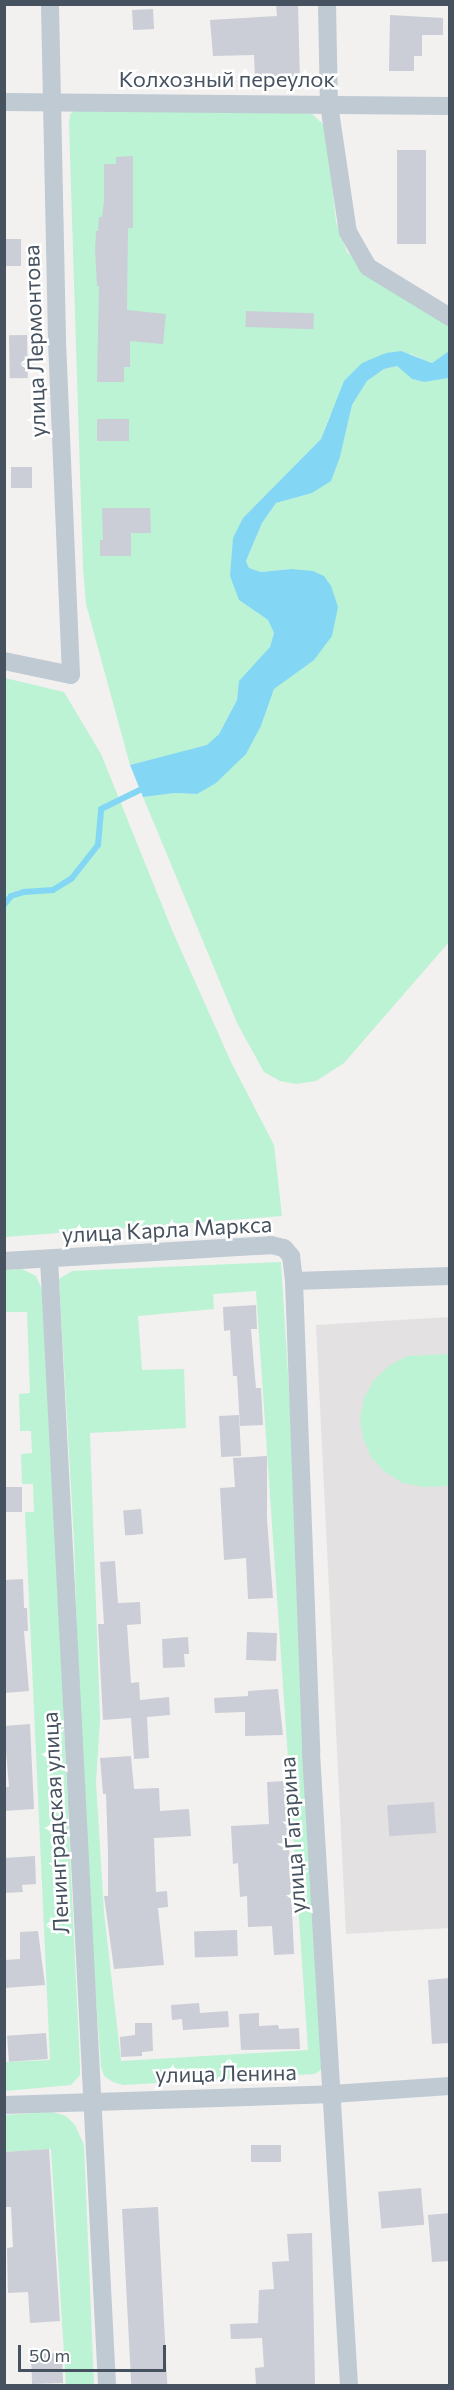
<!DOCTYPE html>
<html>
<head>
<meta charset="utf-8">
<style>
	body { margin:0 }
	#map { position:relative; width:454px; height:2390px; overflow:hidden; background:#f3f0f0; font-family:Commissioner,sans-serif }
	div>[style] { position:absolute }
	.education>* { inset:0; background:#e4e1e2 }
	.green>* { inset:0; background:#bbf3d4 }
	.water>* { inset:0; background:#84d7f4 }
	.stream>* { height:6px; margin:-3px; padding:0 3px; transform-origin:3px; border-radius:3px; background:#84d7f4 }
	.building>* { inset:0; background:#cbced6; transform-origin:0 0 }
	.street>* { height:18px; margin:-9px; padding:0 9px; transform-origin:9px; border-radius:9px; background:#bfcad3 }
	span { translate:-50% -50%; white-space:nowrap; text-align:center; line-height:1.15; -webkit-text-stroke:5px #fff; paint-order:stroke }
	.street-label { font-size:22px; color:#46525f }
	.frame { position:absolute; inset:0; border:6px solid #46525f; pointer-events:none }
	.scale { position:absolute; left:18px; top:2345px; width:148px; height:27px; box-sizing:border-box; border:3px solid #46525f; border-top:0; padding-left:8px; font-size:18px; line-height:21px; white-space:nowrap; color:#46525f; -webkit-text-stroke:4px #fff; paint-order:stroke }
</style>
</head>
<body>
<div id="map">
	<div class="education">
		<i style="clip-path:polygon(449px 1317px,449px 1928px,346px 1934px,316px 1325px)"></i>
	</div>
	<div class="green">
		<i style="clip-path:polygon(80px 107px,244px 110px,312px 114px,326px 127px,336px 222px,347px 252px,384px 286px,449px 325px,449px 351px,432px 363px,411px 354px,385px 353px,330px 415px,321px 439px,243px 518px,239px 600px,268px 620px,274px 633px,270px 647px,240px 681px,237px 700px,219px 734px,207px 746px,130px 765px,86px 604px,83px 568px,69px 123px,70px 114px)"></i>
		<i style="clip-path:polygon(397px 366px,412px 379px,424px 382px,449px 378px,449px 942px,344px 1063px,316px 1081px,296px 1084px,280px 1081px,264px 1072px,237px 1023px,143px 797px,175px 793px,197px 794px,261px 726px,274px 689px,293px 674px,291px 569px,261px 572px,249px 568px,246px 561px,262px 523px,276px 503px,312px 493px,340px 457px,352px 405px,367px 381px,384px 369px)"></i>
		<i style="clip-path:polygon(5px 678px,64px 692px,101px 754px,172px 930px,231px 1062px,274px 1145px,282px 1216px,5px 1237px)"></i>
		<i style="clip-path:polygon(evenodd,281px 1262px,327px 1998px,325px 2067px,315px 2074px,123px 2085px,113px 2082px,104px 2076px,101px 2067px,82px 1798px,74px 1540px,59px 1279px,72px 1271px,281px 1262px,256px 1291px,308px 2050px,121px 2061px,104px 1912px,96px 1782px,100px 1720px,90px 1433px,186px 1428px,184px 1369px,142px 1370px,138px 1316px,214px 1309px,213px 1294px,256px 1291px)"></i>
		<i style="clip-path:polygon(22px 1269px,36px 1276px,44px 1294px,80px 2067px,80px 2075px,71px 2085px,5px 2091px,5px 2062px,50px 2060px,25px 1512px,34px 1512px,33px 1484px,22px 1484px,21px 1454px,32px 1453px,31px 1431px,20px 1431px,19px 1394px,30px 1393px,27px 1312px,4px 1312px,5px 1270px)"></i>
		<i style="clip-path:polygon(449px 1354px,449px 1486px,423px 1487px,403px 1483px,385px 1472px,371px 1457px,363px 1438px,360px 1418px,364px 1398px,374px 1380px,389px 1366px,407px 1356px)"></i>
		<i style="clip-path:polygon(52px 2112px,66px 2116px,75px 2125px,84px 2145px,94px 2385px,66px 2385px,51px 2149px,5px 2152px,5px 2115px)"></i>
	</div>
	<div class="water">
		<i style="clip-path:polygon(401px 351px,432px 363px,449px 351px,449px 378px,424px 382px,412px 379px,397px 366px,384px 369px,367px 381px,352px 405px,340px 457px,331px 481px,312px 493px,276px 503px,262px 523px,246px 561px,249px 568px,261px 572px,291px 569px,313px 571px,324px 576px,331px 586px,338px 607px,332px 636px,314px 660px,274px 689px,261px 726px,246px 754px,216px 783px,197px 794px,175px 793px,143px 797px,130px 765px,207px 745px,219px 734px,237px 700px,239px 681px,270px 647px,274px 633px,268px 620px,239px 600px,230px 576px,233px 538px,243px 518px,321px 439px,344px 381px,362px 363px,386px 353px)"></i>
	</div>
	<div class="stream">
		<i style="left:4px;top:905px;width:11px;rotate:-52deg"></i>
		<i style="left:11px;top:896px;width:14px;rotate:-17deg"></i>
		<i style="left:24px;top:892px;width:29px;rotate:-4deg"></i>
		<i style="left:53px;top:890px;width:22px;rotate:-32deg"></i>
		<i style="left:72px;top:878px;width:42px;rotate:-51.8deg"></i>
		<i style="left:98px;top:845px;width:36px;rotate:-85deg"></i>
		<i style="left:101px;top:809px;width:50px;rotate:-26.1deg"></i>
	</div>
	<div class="building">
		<i style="clip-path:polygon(276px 4px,298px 4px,300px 84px,277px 84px,277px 76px,255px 77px,254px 55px,213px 56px,210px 20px,277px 16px)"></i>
		<i style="left:153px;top:9px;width:20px;height:21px;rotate:87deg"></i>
		<i style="clip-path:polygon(390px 15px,443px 18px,443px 35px,422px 35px,422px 56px,414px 56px,414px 71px,389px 71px)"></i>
		<i style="left:397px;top:150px;width:29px;height:94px"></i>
		<i style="clip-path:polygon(133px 156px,133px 228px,128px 228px,127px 310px,166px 314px,163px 344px,130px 341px,130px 367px,124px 367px,124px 382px,97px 382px,99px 286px,97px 286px,95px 249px,96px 231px,98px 231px,99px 217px,102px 217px,104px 201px,104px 164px,116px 164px,116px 157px)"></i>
		<i style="left:4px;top:239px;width:17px;height:27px"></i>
		<i style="left:246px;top:311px;width:68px;height:16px;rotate:2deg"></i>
		<i style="left:27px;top:335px;width:43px;height:18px;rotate:89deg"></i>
		<i style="left:129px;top:419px;width:22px;height:32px;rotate:90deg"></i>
		<i style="left:11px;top:467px;width:21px;height:21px"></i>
		<i style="clip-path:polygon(102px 508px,150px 508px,151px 533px,131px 533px,131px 556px,100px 556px,100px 540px,103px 540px)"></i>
		<i style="clip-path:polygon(256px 1305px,257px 1329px,251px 1329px,254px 1366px,256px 1388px,261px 1388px,263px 1425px,240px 1426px,237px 1376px,233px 1376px,230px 1330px,224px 1331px,223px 1307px)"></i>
		<i style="left:239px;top:1415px;width:41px;height:20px;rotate:87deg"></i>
		<i style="clip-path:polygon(267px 1456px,267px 1519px,273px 1598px,248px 1599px,246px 1558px,224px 1560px,220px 1488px,235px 1487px,233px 1458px)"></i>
		<i style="left:4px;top:1487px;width:18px;height:25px"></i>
		<i style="left:141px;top:1509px;width:25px;height:18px;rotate:85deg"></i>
		<i style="clip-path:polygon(115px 1561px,118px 1603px,140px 1602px,141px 1624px,127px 1625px,131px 1683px,139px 1682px,140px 1700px,169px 1697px,170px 1715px,147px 1717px,149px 1758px,134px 1759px,131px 1718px,103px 1720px,98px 1624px,104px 1624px,100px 1562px)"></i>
		<i style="clip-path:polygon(23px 1579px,24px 1608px,27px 1608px,28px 1631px,24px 1631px,29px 1691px,4px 1693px,4px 1580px)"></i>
		<i style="left:277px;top:1633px;width:28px;height:30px;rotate:92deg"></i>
		<i style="clip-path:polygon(188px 1637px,189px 1654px,184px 1654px,185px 1667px,163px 1668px,162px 1639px)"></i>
		<i style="clip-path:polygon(278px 1689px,283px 1735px,245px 1736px,245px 1712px,215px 1713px,214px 1698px,248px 1696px,248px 1691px)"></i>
		<i style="clip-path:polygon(30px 1724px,34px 1809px,4px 1811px,4px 1787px,9px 1787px,4px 1726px)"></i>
		<i style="clip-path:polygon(131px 1756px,134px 1789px,159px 1788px,160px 1811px,189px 1809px,191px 1836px,154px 1838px,156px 1892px,167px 1891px,168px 1907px,158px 1908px,164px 1965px,114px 1969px,104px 1896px,108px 1896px,108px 1853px,106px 1794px,103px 1794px,100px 1758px)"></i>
		<i style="clip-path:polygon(286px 1781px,294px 1954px,274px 1955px,272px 1926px,248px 1927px,247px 1896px,240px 1897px,238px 1863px,233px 1864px,231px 1826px,269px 1824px,267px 1782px)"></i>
		<i style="left:434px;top:1802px;width:31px;height:47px;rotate:86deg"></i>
		<i style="clip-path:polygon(35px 1856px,36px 1884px,22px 1885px,23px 1892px,4px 1893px,4px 1858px)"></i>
		<i style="left:237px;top:1930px;width:26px;height:43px;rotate:88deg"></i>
		<i style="clip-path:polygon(38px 1931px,45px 1985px,4px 1988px,4px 1960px,20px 1959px,20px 1932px)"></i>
		<i style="clip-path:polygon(450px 1978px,450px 2043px,432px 2044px,428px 1980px)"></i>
		<i style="clip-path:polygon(199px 2003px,200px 2013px,228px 2011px,229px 2027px,183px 2030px,182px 2019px,172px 2020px,171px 2005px)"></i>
		<i style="clip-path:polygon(259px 2013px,259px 2026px,278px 2025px,279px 2029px,299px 2028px,300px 2049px,241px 2050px,239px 2014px)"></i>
		<i style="clip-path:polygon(135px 2023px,152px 2023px,153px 2051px,142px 2052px,142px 2056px,121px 2057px,120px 2037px,135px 2035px)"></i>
		<i style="left:46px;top:2033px;width:26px;height:39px;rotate:86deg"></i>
		<i style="left:251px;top:2145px;width:30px;height:17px"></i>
		<i style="clip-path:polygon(49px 2149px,60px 2321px,30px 2323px,28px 2292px,8px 2293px,7px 2248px,13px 2247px,11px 2207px,4px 2207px,4px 2152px)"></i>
		<i style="left:421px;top:2188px;width:37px;height:43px;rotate:85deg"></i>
		<i style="left:158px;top:2207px;width:178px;height:36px;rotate:87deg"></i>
		<i style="clip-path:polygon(450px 2213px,450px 2261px,432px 2262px,428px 2215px)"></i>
		<i style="clip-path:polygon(312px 2233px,315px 2385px,256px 2385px,255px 2368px,264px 2367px,262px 2338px,231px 2339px,230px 2324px,258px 2323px,259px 2290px,274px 2289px,272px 2262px,289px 2261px,287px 2234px)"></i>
		<i style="left:62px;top:2353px;width:30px;height:31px;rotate:88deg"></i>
	</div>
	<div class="street">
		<i style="left:327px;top:4px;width:100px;rotate:88.9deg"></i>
		<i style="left:329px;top:104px;width:129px;rotate:81.6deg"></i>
		<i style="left:348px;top:232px;width:40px;rotate:60.3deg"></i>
		<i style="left:368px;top:267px;width:96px;rotate:31.4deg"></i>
		<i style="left:4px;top:102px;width:446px;rotate:0.5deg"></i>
		<i style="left:4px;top:661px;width:68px;rotate:11.8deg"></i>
		<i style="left:71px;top:675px;width:335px;rotate:-92.4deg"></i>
		<i style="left:57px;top:340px;width:336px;rotate:-91.2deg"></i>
		<i style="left:49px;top:1259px;width:1128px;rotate:87.05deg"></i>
		<i style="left:4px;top:1261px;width:267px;rotate:-3.4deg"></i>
		<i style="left:271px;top:1245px;width:13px;rotate:13deg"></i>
		<i style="left:284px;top:1248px;width:11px;rotate:49deg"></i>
		<i style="left:291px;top:1256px;width:25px;rotate:83deg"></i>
		<i style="left:294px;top:1281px;width:156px;rotate:-1.8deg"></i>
		<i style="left:294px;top:1281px;width:472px;rotate:87.9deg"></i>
		<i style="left:311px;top:1753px;width:634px;rotate:86.56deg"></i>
		<i style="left:4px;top:2105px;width:328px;rotate:-1.9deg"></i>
		<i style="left:332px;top:2094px;width:118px;rotate:-3.9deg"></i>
	</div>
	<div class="street-label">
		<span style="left:227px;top:79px">Колхозный переулок</span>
		<span style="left:34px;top:341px;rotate:-92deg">улица Лермонтова</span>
		<span style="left:167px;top:1229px;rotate:-3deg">улица Карла Маркса</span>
		<span style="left:55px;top:1823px;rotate:-93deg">Ленинградская улица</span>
		<span style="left:292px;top:1835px;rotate:-94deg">улица Гагарина</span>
		<span style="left:226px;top:2073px;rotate:-1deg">улица Ленина</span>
	</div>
	<div class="frame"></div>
	<div class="scale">50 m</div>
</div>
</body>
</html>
